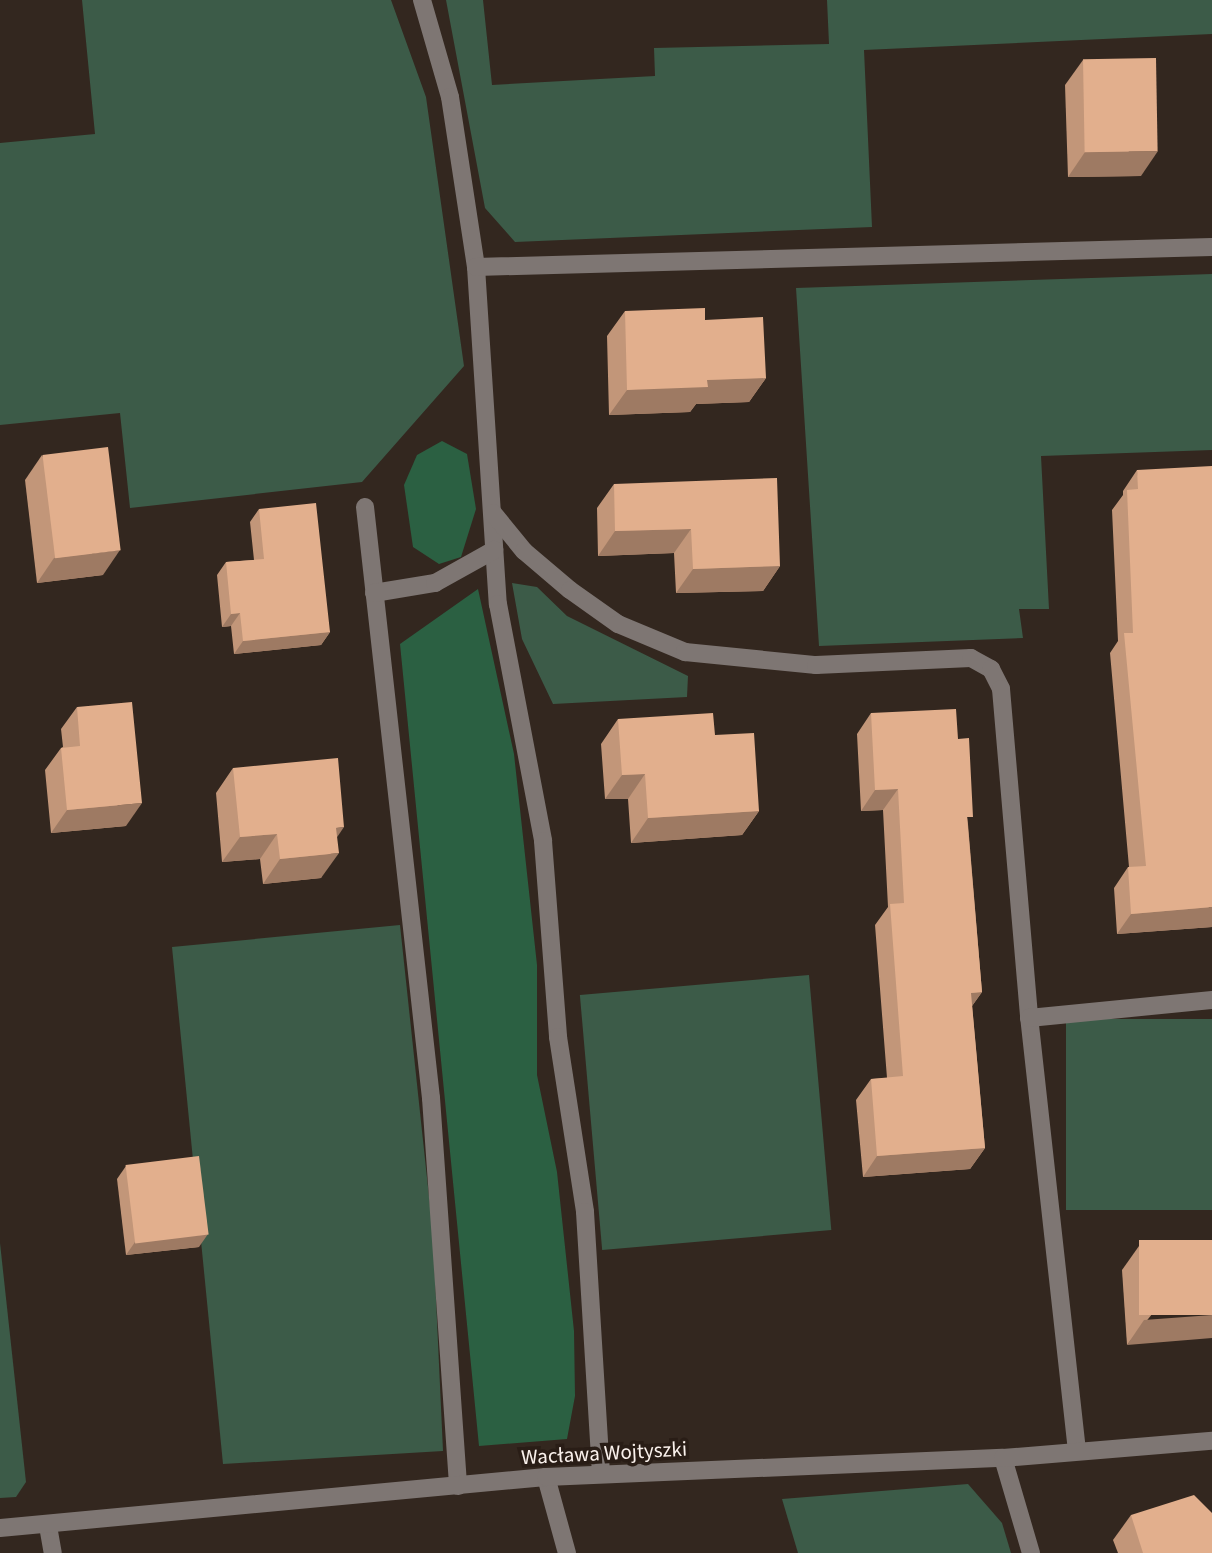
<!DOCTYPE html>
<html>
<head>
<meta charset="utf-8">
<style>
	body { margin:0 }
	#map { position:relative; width:1212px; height:1553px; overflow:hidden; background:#33271f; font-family:"Source Sans 3",sans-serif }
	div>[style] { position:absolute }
	.green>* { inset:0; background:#3c5b48; transform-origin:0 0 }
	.forest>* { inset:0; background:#2b6042 }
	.minor>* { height:18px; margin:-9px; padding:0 9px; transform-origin:9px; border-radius:9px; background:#7e7673 }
	.wall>* { inset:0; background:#c29679 }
	.shaded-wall>* { inset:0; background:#9e7a63 }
	.building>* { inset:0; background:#e2af8d; transform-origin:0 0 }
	span { translate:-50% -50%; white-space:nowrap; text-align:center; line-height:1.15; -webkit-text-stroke:7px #291d16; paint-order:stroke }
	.street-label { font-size:21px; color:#faf1ec }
</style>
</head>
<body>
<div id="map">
	<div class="green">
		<i style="clip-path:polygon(82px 0,391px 0,426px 97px,464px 366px,362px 482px,130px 508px,120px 413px,0 425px,0 143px,95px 134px)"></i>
		<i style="clip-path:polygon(446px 0,483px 0,492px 85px,655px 76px,654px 48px,829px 44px,827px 0,1212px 0,1212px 34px,864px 50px,872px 227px,515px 242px,485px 208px)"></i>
		<i style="clip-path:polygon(1212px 274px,1212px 450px,1041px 456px,1049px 609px,1019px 609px,1023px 638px,819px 646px,796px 288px)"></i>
		<i style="clip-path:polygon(512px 583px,537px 587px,567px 616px,688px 676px,687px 697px,553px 704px,522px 639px)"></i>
		<i style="clip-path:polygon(400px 925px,433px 1234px,443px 1451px,223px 1464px,172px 947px)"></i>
		<i style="left:809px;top:975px;width:256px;height:230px;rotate:85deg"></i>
		<i style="left:1212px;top:1019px;width:191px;height:146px;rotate:90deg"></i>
		<i style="clip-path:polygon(0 1243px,26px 1482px,16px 1497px,0 1498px)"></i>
		<i style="clip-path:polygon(968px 1484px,1002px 1523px,1011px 1553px,798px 1553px,782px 1499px)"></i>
	</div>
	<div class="forest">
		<i style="clip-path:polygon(442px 441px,467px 454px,476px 509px,461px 557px,439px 564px,413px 547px,404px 485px,417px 455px)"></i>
		<i style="clip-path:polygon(478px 589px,514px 754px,537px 965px,537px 1075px,557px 1172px,574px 1331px,575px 1396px,567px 1439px,479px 1446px,400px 644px)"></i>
	</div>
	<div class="minor">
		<i style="left:422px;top:0;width:101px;rotate:73.9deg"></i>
		<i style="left:450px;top:97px;width:172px;rotate:81.3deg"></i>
		<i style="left:476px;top:267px;width:338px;rotate:86.3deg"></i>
		<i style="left:498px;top:604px;width:241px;rotate:79.2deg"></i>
		<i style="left:543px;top:841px;width:197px;rotate:85.6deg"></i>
		<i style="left:558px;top:1037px;width:177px;rotate:81.2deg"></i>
		<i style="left:585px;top:1212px;width:262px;rotate:86.5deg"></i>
		<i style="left:476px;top:267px;width:736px;rotate:-1.56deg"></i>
		<i style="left:365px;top:507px;width:595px;rotate:83.63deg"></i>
		<i style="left:431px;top:1098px;width:389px;rotate:86deg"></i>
		<i style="left:493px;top:513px;width:49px;rotate:50.8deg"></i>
		<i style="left:524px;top:551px;width:60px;rotate:40.3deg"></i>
		<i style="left:570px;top:590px;width:59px;rotate:35.3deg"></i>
		<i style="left:618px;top:624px;width:73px;rotate:22.7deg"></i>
		<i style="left:685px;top:652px;width:132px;rotate:5.7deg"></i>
		<i style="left:816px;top:665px;width:155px;rotate:-2.6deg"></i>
		<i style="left:971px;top:658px;width:23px;rotate:29deg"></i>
		<i style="left:991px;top:669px;width:22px;rotate:63deg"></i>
		<i style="left:1001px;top:689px;width:330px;rotate:85.1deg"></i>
		<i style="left:374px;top:593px;width:62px;rotate:-9.3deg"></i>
		<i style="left:435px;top:583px;width:68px;rotate:-29.2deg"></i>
		<i style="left:1077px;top:1451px;width:436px;rotate:-96.3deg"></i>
		<i style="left:1029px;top:1018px;width:184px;rotate:-5.6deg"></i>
		<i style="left:1003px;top:1458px;width:99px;rotate:73.6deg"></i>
		<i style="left:546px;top:1477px;width:79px;rotate:74.6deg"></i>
		<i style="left:48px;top:1526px;width:27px;rotate:80deg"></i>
		<i style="left:0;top:1528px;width:548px;rotate:-5.34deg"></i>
		<i style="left:546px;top:1477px;width:457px;rotate:-2.4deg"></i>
		<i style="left:1003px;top:1458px;width:210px;rotate:-4.7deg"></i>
	</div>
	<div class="wall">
		<i style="clip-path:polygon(1083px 60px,1141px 176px,1068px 177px,1065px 85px)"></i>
		<i style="clip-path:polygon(625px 311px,705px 320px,766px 378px,749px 402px,696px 404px,690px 412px,609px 415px,607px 336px)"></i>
		<i style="clip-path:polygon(42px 455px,103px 575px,37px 583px,25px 480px)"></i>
		<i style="clip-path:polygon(1137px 470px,1212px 927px,1117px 934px,1114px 888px,1128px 867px,1129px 867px,1110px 653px,1118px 641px,1112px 510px,1123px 495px,1123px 491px)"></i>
		<i style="clip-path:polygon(614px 484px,780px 566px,763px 591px,676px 593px,674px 553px,598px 556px,597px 508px)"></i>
		<i style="clip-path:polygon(259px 509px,330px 632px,321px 645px,234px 654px,231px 626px,222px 627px,217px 575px,226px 562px,254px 560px,250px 522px)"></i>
		<i style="clip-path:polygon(77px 707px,126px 826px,51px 833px,45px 770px,61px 748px,63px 747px,61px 729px)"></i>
		<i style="clip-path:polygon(871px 713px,958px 739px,968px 824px,982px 992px,972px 1006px,985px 1148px,970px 1169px,863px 1177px,856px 1100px,871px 1079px,887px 1078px,875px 925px,888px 907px,883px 810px,861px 811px,857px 734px)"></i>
		<i style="clip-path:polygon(618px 719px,715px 735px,759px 811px,742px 835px,631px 843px,628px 799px,605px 799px,601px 744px)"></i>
		<i style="clip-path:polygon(233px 768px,337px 837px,321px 878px,263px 884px,260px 859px,222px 862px,216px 793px)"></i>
		<i style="clip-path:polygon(126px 1166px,199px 1247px,126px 1255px,117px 1179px)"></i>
		<i style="clip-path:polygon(1212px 1240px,1127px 1345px,1122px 1270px,1139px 1246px)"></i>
		<i style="clip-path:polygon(1131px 1515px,1212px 1553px,1118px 1553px,1113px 1540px)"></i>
	</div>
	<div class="shaded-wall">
		<i style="clip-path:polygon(1158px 151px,1141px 176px,1068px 177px,1085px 152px)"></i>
		<i style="clip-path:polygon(766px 378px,749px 402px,696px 404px,690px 412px,609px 415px,627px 390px,707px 380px)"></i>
		<i style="clip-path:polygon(691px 529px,674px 553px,598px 556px,615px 531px)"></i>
		<i style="clip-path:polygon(120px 550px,103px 575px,37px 583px,54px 558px)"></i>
		<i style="clip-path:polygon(780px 566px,763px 591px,676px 593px,693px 569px)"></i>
		<i style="clip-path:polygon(240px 613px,231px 626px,222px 627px,231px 614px)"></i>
		<i style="clip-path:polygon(330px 632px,321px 645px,234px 654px,243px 641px)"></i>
		<i style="clip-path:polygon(645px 774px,628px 799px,605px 799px,622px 775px)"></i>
		<i style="clip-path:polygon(898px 789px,883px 810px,861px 811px,875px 790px)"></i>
		<i style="clip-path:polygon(142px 803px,126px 826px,51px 833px,67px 810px)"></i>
		<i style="clip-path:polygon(759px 811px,742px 835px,631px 843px,648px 818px)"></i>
		<i style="clip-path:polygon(344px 827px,327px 852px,336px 828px)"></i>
		<i style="clip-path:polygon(277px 834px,260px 859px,222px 862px,240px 837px)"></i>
		<i style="clip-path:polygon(339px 853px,321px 878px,263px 884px,280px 859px)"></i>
		<i style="clip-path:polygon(1212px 907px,1212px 927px,1117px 934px,1131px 914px)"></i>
		<i style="clip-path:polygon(982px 992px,967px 1013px,971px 993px)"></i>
		<i style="clip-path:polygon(985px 1148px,970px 1169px,863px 1177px,877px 1156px)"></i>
		<i style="clip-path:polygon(208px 1234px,199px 1247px,126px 1255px,135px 1242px)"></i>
		<i style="clip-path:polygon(1212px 1315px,1212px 1338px,1127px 1345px,1144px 1320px)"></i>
	</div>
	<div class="building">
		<i style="left:1156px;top:58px;width:93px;height:73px;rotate:89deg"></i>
		<i style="clip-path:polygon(705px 308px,705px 320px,763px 317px,766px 378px,707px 380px,708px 387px,627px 390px,625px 311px)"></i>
		<i style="left:108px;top:447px;width:104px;height:66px;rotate:83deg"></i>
		<i style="clip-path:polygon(1212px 466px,1212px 907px,1131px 914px,1128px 867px,1146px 866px,1124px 633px,1133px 633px,1127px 490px,1138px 489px,1137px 470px)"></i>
		<i style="clip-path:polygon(777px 478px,780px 566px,693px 569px,691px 529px,615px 531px,614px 484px)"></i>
		<i style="clip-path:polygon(316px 503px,330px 632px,243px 641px,240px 613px,231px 614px,226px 562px,264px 559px,259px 509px)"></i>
		<i style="clip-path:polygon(132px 702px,142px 803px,67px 810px,61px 748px,80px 746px,77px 707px)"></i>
		<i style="clip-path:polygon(956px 709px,958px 739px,969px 738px,973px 817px,967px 817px,982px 992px,971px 993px,985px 1148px,877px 1156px,871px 1079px,903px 1076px,890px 904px,904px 903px,898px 789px,875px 790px,871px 713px)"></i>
		<i style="clip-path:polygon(713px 713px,715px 735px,754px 733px,759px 811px,648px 818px,645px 774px,622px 775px,618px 719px)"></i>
		<i style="clip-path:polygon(338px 758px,344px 827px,336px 828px,339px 853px,280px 859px,277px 834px,240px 837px,233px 768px)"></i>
		<i style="left:199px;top:1156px;width:79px;height:74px;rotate:83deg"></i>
		<i style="left:1212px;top:1240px;width:75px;height:73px;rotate:90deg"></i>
		<i style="clip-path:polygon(1194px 1495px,1212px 1513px,1212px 1553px,1143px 1553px,1131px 1515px)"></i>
	</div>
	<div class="street-label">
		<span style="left:604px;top:1453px;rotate:-3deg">Wacława Wojtyszki</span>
	</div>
</div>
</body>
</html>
